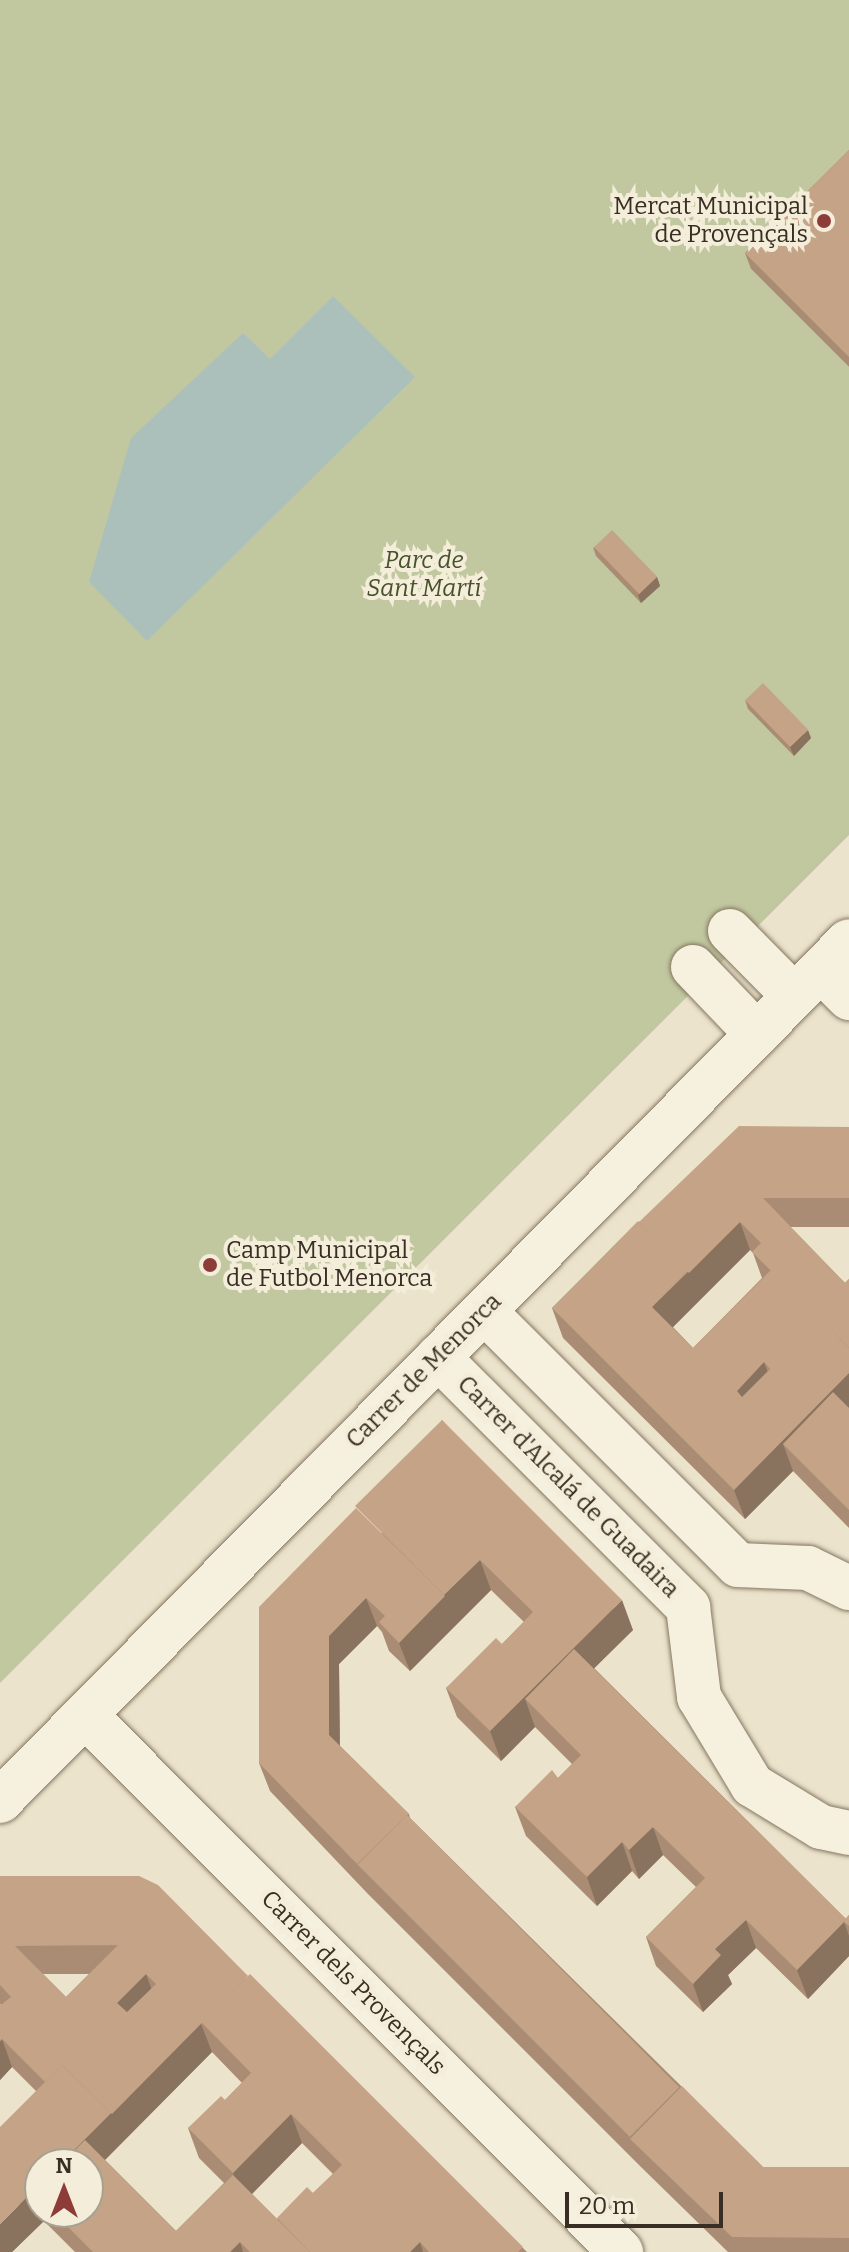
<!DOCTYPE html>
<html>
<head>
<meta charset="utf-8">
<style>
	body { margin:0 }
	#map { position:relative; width:849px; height:2252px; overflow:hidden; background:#ebe3cc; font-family:Bitter,serif }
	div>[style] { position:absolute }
	.green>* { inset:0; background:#c1c8a0 }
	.water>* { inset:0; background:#abc0bb }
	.roads { filter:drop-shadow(0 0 2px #867761) drop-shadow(0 0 2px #867761) }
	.minor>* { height:44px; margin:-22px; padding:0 22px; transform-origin:22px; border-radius:22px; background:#f6f0de }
	.wall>* { inset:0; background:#a98c73 }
	.shaded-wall>* { inset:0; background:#89725e }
	.building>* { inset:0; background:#c4a386; transform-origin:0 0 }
	.dots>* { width:22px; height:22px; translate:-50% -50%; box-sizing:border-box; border:4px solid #f3edda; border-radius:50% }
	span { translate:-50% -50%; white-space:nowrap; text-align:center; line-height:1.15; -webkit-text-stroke:8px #f3edda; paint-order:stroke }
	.poi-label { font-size:24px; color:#382e23 }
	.right { translate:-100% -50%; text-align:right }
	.left { translate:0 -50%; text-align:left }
	.park-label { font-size:24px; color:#47522c; font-style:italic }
	.street-label { font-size:24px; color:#382e23 }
	.north { position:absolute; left:24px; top:2148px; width:80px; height:80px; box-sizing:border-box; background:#f3edda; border:2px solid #a8a191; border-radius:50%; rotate:0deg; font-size:22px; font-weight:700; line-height:32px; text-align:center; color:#382e23 }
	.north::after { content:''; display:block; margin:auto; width:28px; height:36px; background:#8e3c38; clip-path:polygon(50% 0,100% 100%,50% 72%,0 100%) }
	.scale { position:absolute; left:565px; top:2192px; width:158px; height:36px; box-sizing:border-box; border:4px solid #382e23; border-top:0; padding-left:10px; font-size:24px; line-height:28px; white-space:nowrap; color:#382e23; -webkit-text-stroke:6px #f3edda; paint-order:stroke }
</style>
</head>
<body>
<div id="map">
	<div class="green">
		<i style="clip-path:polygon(0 0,849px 0,849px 171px,751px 269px,849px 367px,849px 835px,0 1683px)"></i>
	</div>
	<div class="water">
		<i style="clip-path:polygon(333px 296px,415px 377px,147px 641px,89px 582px,131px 438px,243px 333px,270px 359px)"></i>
	</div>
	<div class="roads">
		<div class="minor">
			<i style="left:730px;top:931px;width:91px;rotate:45.4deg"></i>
			<i style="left:693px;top:967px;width:93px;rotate:46.3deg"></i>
			<i style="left:821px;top:970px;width:40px;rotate:45deg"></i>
			<i style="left:484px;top:1311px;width:359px;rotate:45deg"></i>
			<i style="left:738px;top:1565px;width:70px;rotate:2.5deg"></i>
			<i style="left:808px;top:1568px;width:46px;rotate:26deg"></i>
			<i style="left:438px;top:1357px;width:354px;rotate:45deg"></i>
			<i style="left:688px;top:1607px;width:91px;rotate:83deg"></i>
			<i style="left:699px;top:1697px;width:103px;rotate:58.9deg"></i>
			<i style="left:752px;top:1785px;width:81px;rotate:31.3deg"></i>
			<i style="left:821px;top:1827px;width:29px;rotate:12deg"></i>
			<i style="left:85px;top:1715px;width:759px;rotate:45.05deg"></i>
			<i style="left:0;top:1801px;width:1208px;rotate:-45.37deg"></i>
		</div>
	</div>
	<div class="wall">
		<i style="clip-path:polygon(849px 150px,849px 367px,751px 269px,745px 253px)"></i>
		<i style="clip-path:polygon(593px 547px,657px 577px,660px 586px,641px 603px,596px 556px)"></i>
		<i style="clip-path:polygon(745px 700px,811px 738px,794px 756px,748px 709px)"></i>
		<i style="clip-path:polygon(evenodd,849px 1127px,849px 1227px,790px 1227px,845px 1283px,849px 1279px,849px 1528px,793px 1471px,745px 1519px,563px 1338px,552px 1308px,639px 1222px,849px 1127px,750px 1250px,753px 1253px,762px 1278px,693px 1348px,673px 1327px,750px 1250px)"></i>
		<i style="clip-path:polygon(442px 1420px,633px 1630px,594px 1668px,846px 1919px,849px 1915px,849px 1956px,808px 1999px,756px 1948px,728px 1975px,732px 1984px,703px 2012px,656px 1966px,646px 1937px,696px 1887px,663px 1855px,639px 1879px,632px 1871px,597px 1906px,526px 1836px,515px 1807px,558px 1778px,572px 1764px,535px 1727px,501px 1761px,457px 1717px,446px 1688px,502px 1644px,524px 1622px,491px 1590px,410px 1671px,389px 1651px,382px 1632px,377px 1626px,339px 1664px,340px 1746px,409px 1814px,410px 1818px,763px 2167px,849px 2167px,849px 2252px,728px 2252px,641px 2167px,368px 1894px,270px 1791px,259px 1763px)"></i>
		<i style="clip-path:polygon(evenodd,0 1876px,139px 1876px,527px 2252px,75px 2252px,44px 2221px,12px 2252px,36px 2091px,12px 2067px,0 2080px,1px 2005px,0 2004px,0 1876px,43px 1974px,89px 1974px,66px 1997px,43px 1974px,0 1876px,212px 2052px,242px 2083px,225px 2100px,188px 2128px,199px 2158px,224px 2183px,176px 2231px,105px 2160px,212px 2052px,0 1876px,302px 2143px,333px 2174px,313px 2193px,277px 2219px,252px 2194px,302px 2143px,0 1876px,40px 2164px,88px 2212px,40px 2212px,40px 2164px)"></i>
	</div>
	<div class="shaded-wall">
		<i style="clip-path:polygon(657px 577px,660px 586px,641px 603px,638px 595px)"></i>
		<i style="clip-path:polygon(808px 730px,811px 738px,794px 756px,790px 747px)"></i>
		<i style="clip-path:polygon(740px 1222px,750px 1250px,663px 1337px,652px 1307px)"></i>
		<i style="clip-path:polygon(764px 1362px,775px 1392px,747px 1421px,737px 1391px)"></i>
		<i style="clip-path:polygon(849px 1373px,849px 1414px,783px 1444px,793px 1471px,745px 1519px,734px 1490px)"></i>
		<i style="clip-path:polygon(480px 1560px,491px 1590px,410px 1671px,399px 1643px,444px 1595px)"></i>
		<i style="clip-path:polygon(366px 1598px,377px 1626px,339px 1664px,340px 1764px,329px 1735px,329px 1636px)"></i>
		<i style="clip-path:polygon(622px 1600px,633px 1630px,544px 1718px,525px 1699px,535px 1727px,501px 1761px,490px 1731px)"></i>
		<i style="clip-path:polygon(653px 1827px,663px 1855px,639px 1879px,629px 1850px)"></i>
		<i style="clip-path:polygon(622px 1842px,632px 1871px,597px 1906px,587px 1877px)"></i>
		<i style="clip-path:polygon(746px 1920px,756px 1948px,728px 1975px,732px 1984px,703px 2012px,693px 1984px,715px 1949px)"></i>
		<i style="clip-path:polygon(844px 1922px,849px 1936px,849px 1956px,808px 1999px,797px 1970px)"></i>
		<i style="clip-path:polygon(146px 1974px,156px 2002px,127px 2031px,117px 2003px)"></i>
		<i style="clip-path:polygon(201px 2024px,212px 2052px,88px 2177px,88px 2164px,60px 2164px)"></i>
		<i style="clip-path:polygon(2px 2039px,12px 2067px,0 2080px,0 2041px)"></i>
		<i style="clip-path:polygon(291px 2114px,302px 2143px,243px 2203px,233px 2173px)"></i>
		<i style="clip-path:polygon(40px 2184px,33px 2192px,44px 2221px,12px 2252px,0 2252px,0 2224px)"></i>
		<i style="clip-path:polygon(240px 2242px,243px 2252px,230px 2252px)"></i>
		<i style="clip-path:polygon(420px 2242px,423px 2252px,410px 2252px)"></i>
	</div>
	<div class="building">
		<i style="clip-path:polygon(849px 150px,849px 357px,745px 253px)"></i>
		<i style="left:612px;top:530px;width:65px;height:25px;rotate:46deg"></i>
		<i style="left:763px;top:683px;width:65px;height:25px;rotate:46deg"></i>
		<i style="clip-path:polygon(739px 1126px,849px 1127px,849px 1198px,763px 1198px,845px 1283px,849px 1279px,849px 1348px,752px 1252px,761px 1243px,740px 1222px,689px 1273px,639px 1222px)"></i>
		<i style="clip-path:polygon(evenodd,638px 1221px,688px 1271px,652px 1307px,693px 1348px,771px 1270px,849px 1348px,849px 1373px,734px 1490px,552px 1308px,638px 1221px,764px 1362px,770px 1369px,742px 1397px,737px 1391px,764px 1362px)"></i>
		<i style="clip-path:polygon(833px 1392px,849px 1408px,849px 1510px,783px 1444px)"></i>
		<i style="clip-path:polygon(442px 1420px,622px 1600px,490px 1731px,446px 1688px,496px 1638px,502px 1644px,533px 1612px,480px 1560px,444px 1595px,355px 1506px)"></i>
		<i style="clip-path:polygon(356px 1508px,445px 1596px,399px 1643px,379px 1622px,385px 1616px,366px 1598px,329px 1636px,329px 1735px,409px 1814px,407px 1815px,357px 1864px,358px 1865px,259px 1763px,259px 1607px)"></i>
		<i style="clip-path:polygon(574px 1649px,846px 1919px,843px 1921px,844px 1922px,797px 1970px,746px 1920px,715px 1949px,721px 1955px,693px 1984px,646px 1937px,705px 1878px,653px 1827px,629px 1850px,622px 1842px,587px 1877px,515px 1807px,552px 1770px,558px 1778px,581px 1755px,525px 1699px)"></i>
		<i style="left:407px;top:1815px;width:385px;height:70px;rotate:45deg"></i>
		<i style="clip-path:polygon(evenodd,0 1876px,139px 1876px,158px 1885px,248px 1976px,112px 2114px,62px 2065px,45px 2082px,2px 2039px,0 2041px,0 2005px,1px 2005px,11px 1997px,0 1985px,0 1876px,118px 1945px,66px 1997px,15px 1946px,118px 1945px,0 1876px,146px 1974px,156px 1984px,127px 2012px,117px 2003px,146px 1974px)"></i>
		<i style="clip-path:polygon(849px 1915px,849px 1926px,843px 1921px)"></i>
		<i style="clip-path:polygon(250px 1974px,523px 2247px,518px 2252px,429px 2252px,420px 2242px,410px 2252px,310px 2252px,277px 2218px,307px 2187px,313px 2193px,342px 2165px,291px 2114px,233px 2173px,188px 2128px,221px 2096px,225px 2100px,251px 2073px,201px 2022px)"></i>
		<i style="clip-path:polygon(62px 2065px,111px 2113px,60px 2164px,40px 2164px,40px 2184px,0 2224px,0 2127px)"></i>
		<i style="clip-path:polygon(682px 2086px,763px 2167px,849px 2167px,849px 2238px,732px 2237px,630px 2139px)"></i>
		<i style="clip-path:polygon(85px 2140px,176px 2231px,233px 2175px,310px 2252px,250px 2252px,240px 2242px,230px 2252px,93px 2252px,53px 2212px,88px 2212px,88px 2164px,61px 2164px)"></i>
		<i style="clip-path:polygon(40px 2185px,40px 2199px,33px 2192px)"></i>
	</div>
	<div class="dots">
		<i style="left:824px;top:221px;background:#8e3c38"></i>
		<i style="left:210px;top:1265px;background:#8e3c38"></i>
	</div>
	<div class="poi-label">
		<span class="right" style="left:808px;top:221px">Mercat Municipal<br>de Provençals</span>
		<span class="left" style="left:226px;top:1265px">Camp Municipal<br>de Futbol Menorca</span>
	</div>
	<div class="park-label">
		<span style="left:424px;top:575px">Parc de<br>Sant Martí</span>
	</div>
	<div class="street-label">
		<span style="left:424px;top:1371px;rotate:-45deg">Carrer de Menorca</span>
		<span style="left:568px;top:1487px;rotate:45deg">Carrer d'Alcalá de Guadaira</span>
		<span style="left:353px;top:1983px;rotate:45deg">Carrer dels Provençals</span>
	</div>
	<div class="north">N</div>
	<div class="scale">20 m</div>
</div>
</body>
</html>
